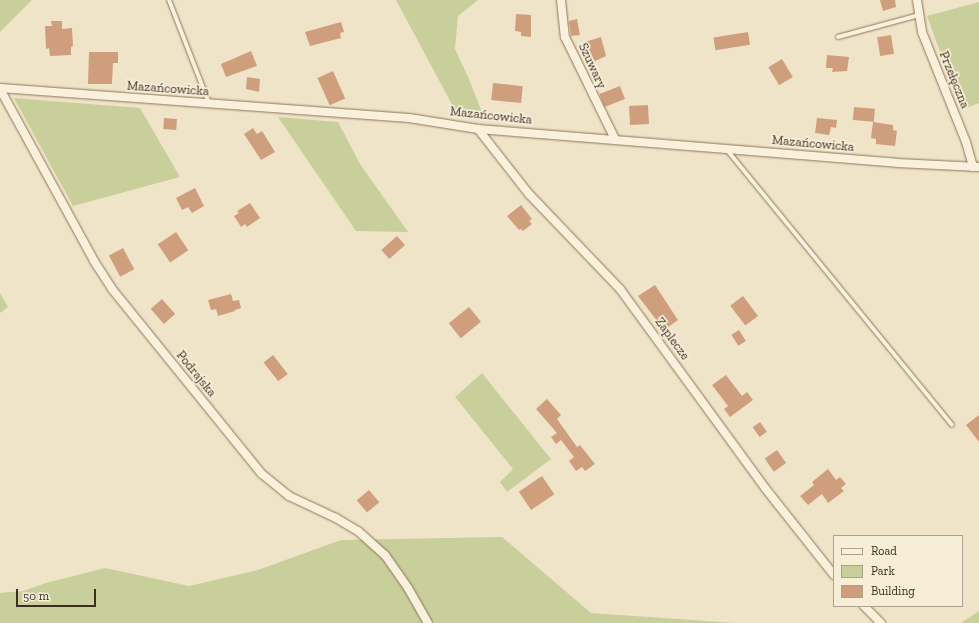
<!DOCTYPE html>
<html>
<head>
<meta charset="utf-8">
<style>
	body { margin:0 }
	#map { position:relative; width:979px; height:623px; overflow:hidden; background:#f0e4c8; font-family:"Zilla Slab",serif }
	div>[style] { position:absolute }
	.green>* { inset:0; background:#c9cf9b }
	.building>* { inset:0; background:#cf9f7d; transform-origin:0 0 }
	.roads { filter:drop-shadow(0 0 1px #8d765c) drop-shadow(0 0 1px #8d765c) }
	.service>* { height:4px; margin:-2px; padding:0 2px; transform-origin:2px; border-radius:2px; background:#faf1dc }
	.minor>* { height:8px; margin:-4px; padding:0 4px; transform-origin:4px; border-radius:4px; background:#faf1dc }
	span { translate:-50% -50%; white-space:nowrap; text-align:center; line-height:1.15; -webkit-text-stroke:3.5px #f7eed8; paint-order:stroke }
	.street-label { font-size:13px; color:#3d2e20 }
	.legend { position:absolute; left:833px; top:535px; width:130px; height:72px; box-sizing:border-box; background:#f7eed8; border:1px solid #ada18e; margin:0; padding:5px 7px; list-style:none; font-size:12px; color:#3d2e20 }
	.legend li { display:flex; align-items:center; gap:8px; height:20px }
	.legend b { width:20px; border:1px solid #ada18e }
	.scale { position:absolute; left:16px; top:589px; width:80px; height:18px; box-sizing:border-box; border:2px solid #3d2e20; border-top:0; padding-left:5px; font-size:12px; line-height:14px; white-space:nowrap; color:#3d2e20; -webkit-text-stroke:3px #f7eed8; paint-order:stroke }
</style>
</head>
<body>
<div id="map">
	<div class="green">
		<i style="clip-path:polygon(0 0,32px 0,0 32px)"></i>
		<i style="clip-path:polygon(396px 0,478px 0,458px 16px,455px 49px,469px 79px,485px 120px,456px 112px)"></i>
		<i style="clip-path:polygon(979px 2px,979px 103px,961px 110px,927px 16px)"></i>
		<i style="clip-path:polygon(14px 98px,140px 108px,180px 177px,73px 206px)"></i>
		<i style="clip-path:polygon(278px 117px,338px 122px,360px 164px,408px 232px,356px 231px)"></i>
		<i style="clip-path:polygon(0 293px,8px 307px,0 313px)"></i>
		<i style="clip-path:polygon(482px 373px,551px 459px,507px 492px,500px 482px,513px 469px,455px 397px)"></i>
		<i style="clip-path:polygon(502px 537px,591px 613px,735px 623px,0 623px,0 593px,23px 591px,46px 583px,105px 568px,189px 586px,258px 570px,341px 540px)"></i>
		<i style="clip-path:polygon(979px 611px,979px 623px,961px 623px)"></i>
	</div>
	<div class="building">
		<i style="clip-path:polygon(880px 0,895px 0,896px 7px,883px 11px)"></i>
		<i style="clip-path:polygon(516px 14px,531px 15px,531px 37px,521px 36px,521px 32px,515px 31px)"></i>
		<i style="clip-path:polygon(577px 19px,580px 35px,571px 36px,569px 21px)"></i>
		<i style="clip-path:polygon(51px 21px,62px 21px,62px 29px,72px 28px,73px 46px,71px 47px,71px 55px,50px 56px,49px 48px,46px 49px,45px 26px,52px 26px)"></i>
		<i style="clip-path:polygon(341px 22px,344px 32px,340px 33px,341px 38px,310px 46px,305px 32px)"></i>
		<i style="left:748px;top:32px;width:13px;height:35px;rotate:81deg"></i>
		<i style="left:891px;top:35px;width:19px;height:14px;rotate:81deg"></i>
		<i style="clip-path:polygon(601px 37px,606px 56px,591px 63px,585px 42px)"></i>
		<i style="clip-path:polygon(251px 51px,257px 66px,226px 77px,221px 64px)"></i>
		<i style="clip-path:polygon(89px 52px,118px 52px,118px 63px,113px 63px,112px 84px,88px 84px)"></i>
		<i style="clip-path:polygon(827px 55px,849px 57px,847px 71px,832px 72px,833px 68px,826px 68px)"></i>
		<i style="left:782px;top:59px;width:21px;height:16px;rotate:59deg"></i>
		<i style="left:333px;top:71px;width:30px;height:17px;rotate:66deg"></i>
		<i style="clip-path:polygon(247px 77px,260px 79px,259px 92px,246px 89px)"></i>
		<i style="left:493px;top:83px;width:30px;height:17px;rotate:6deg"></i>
		<i style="left:620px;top:86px;width:14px;height:22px;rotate:69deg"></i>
		<i style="left:648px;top:105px;width:19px;height:19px;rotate:87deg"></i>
		<i style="left:854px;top:107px;width:21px;height:13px;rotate:5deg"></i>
		<i style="left:164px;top:118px;width:13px;height:11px;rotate:4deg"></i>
		<i style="clip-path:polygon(817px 118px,837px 120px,836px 128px,831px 127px,829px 135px,815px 133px)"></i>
		<i style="clip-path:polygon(873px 122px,893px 125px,893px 130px,897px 131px,895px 146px,876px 144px,876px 139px,871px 138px)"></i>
		<i style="clip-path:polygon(253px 128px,257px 134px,262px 131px,275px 152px,261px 160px,244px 134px)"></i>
		<i style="clip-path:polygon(195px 188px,204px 206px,192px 213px,188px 207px,182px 210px,176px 198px)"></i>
		<i style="clip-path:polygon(250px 203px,260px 218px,247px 227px,245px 224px,241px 227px,234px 216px,239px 213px,237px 211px)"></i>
		<i style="clip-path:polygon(521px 205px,532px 219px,529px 221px,532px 224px,523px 231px,521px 229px,519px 230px,507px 216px)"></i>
		<i style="left:176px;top:232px;width:22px;height:22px;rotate:56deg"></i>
		<i style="left:397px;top:236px;width:12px;height:21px;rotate:48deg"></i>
		<i style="left:123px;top:248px;width:24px;height:16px;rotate:62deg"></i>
		<i style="clip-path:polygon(655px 285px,678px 320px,664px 330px,638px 296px)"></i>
		<i style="clip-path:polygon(231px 294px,233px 301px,239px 300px,241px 308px,235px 310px,235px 311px,218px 316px,216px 309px,211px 310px,208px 300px)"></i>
		<i style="left:743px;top:296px;width:25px;height:16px;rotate:53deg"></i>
		<i style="left:162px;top:299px;width:20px;height:15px;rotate:49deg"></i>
		<i style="left:469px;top:307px;width:19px;height:26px;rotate:51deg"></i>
		<i style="left:739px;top:330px;width:13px;height:9px;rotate:58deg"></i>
		<i style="left:273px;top:355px;width:24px;height:12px;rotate:52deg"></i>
		<i style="clip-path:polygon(726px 375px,742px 396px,747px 392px,753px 400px,730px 417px,724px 409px,728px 406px,712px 385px)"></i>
		<i style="clip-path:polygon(547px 399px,561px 415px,557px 419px,577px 447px,580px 445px,595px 464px,585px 471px,582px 467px,576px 471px,569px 461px,574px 457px,561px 440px,556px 444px,551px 437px,557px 433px,536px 409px)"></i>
		<i style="clip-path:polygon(979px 415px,979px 442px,966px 425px)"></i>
		<i style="left:760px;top:422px;width:12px;height:9px;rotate:55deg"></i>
		<i style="left:777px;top:450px;width:16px;height:15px;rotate:55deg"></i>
		<i style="clip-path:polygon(828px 469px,836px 480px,840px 477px,846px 484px,841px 488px,844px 491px,828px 503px,822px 494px,808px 505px,800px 496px,814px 485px,812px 482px)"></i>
		<i style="left:542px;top:476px;width:22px;height:28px;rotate:56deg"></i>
		<i style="left:369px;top:490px;width:16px;height:16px;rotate:50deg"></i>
	</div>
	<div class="roads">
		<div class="service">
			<i style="left:169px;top:0;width:110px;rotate:68.8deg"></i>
			<i style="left:838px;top:37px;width:84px;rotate:-15.2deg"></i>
			<i style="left:727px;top:150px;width:355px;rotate:50.7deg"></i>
		</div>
		<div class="minor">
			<i style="left:561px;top:0;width:37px;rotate:84deg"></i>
			<i style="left:565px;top:37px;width:114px;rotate:63.9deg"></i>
			<i style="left:917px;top:0;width:32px;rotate:81deg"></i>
			<i style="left:922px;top:32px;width:118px;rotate:68.2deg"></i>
			<i style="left:966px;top:142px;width:26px;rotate:74deg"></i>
			<i style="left:0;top:88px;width:410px;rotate:4.2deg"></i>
			<i style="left:409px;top:118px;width:70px;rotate:9.1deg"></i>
			<i style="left:478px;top:129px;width:420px;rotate:4.6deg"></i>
			<i style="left:897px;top:163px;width:82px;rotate:2.8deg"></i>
			<i style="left:0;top:89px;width:196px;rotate:61.3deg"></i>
			<i style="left:94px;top:261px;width:33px;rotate:57deg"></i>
			<i style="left:112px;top:289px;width:238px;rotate:51deg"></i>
			<i style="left:262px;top:474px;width:35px;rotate:39deg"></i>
			<i style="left:289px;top:496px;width:52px;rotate:25.1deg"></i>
			<i style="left:336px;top:518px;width:26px;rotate:31deg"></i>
			<i style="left:358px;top:531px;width:36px;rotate:42deg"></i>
			<i style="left:385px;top:555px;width:40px;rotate:55.1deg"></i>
			<i style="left:408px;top:588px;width:40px;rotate:60.3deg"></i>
			<i style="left:478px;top:129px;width:83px;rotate:51.9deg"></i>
			<i style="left:529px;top:194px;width:132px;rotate:46.2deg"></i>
			<i style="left:620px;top:289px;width:246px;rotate:53.9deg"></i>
			<i style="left:765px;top:488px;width:111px;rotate:51.6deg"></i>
			<i style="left:864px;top:606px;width:24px;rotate:45deg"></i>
		</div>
	</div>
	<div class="street-label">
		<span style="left:592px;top:66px;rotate:65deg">Szuwary</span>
		<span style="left:954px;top:80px;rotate:68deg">Przełęczna</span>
		<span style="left:168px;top:89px;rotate:4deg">Mazańcowicka</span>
		<span style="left:491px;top:116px;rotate:6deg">Mazańcowicka</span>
		<span style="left:813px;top:144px;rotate:5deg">Mazańcowicka</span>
		<span style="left:672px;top:339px;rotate:54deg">Zaplecze</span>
		<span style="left:196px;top:374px;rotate:51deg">Podrajska</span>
	</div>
	<ul class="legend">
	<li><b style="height:5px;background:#faf1dc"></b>Road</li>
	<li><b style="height:11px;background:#c9cf9b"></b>Park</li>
	<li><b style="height:11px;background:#cf9f7d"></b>Building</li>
	</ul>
	<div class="scale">50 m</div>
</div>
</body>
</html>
